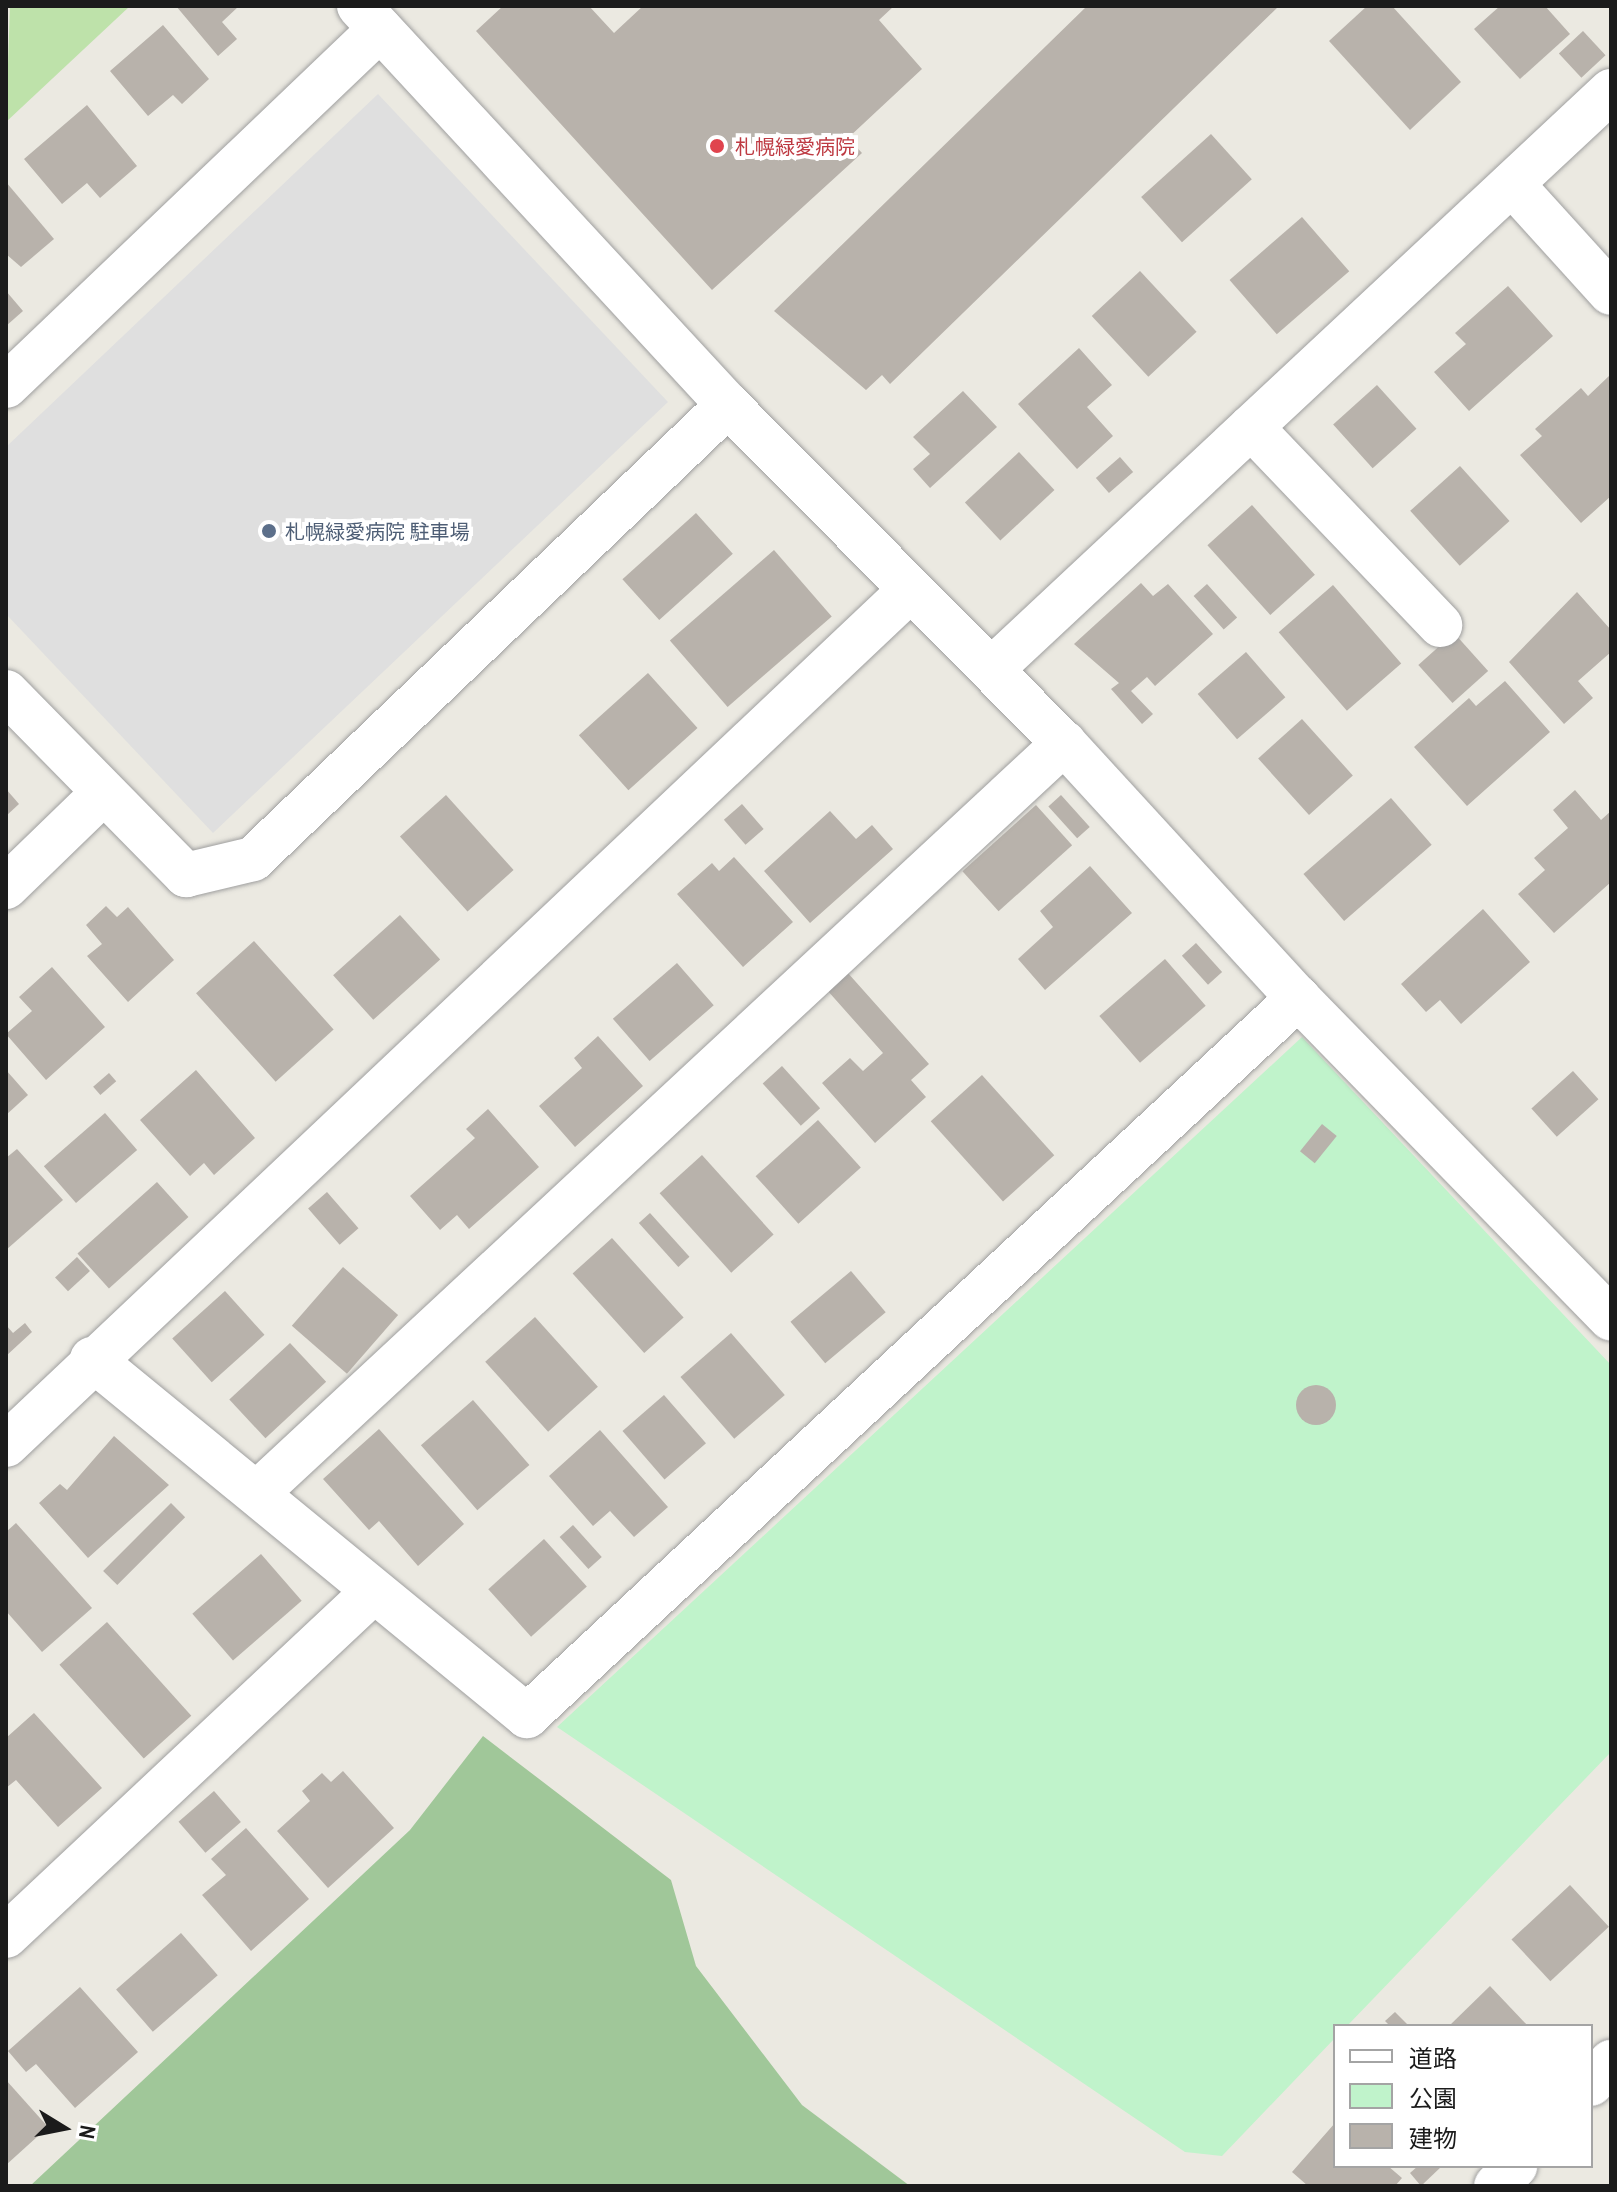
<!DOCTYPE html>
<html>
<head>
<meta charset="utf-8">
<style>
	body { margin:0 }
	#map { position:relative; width:1617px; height:2192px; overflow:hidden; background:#ebe9e1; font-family:"Archivo Narrow","Noto Sans JP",sans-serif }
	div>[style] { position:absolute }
	.grass>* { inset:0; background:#bee2aa }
	.forest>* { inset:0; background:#a0c799 }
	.park>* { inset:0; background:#c0f3cb }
	.parking>* { inset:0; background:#dfdfdf }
	.building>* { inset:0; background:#b8b2ab; transform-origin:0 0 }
	.round { border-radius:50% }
	.roads { filter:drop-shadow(0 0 2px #9f9f9f) drop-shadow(0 0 2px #9f9f9f) }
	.minor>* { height:44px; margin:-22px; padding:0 22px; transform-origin:22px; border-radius:22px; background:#fff }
	.dots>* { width:22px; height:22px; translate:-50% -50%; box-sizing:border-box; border:4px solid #fff; border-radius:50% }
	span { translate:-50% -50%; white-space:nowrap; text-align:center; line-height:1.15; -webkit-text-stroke:8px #fff; paint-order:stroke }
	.health-label { font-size:20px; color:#be3a42 }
	.left { translate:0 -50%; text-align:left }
	.service-label { font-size:20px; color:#4e5e75 }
	.frame { position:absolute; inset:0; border:8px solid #1b1b1b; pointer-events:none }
	.legend { position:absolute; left:1333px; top:2024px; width:260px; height:144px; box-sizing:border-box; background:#fff; border:2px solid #a4a4a4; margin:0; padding:10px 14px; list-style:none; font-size:24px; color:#1b1b1b }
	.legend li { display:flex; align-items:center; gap:16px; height:40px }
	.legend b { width:40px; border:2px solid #a4a4a4 }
	.north { position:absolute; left:24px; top:2088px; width:80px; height:80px; -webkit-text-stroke:6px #fff; paint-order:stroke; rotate:100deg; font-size:22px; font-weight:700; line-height:32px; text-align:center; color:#1b1b1b }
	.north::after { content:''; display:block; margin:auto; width:28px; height:36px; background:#1b1b1b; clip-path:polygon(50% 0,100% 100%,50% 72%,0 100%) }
</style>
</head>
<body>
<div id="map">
	<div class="grass">
		<i style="clip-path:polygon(10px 6px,130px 6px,6px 122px)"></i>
	</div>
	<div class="forest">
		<i style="clip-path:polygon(483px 1736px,671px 1880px,696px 1966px,802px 2105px,910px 2186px,30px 2186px,410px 1830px)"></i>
	</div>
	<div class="park">
		<i style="clip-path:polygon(1302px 1037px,1611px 1365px,1611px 1752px,1347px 2026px,1335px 2026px,1335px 2038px,1222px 2156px,1185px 2152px,557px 1727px)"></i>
	</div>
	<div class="parking">
		<i style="clip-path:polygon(378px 94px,668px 402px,213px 833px,6px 614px,6px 447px)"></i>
	</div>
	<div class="building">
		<i style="clip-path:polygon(176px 6px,239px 6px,222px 22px,237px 39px,218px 56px)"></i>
		<i style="clip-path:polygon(503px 6px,589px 6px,614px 33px,643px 6px,894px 6px,879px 20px,922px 69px,848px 138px,862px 153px,712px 290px,476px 31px)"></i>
		<i style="clip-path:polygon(1087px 6px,1279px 6px,890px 384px,882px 375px,866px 390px,774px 311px)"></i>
		<i style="clip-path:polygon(1367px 6px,1392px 6px,1461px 82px,1410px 130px,1329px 41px)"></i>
		<i style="clip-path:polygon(1500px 6px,1545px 6px,1570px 34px,1520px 79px,1474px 29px)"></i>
		<i style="clip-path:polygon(163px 25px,209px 79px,182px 104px,173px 95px,148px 116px,110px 71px)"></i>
		<i style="left:1583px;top:31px;width:33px;height:33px;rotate:47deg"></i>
		<i style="clip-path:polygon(87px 105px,137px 166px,100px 198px,87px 183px,62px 204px,24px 159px)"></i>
		<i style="left:1211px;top:134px;width:61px;height:94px;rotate:48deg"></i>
		<i style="clip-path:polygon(6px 182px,54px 239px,21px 267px,6px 254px)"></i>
		<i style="left:1302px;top:217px;width:72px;height:96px;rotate:49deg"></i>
		<i style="left:1140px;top:271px;width:83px;height:66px;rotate:47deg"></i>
		<i style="clip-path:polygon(1508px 286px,1553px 336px,1469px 411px,1434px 372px,1466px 344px,1455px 333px)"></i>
		<i style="clip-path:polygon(6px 291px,23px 311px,6px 326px)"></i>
		<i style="clip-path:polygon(1079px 348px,1112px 385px,1087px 407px,1113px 436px,1077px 469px,1018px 404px)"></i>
		<i style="clip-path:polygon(1609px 376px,1611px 496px,1581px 523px,1520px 455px,1542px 436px,1535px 429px,1581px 388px,1588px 396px)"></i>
		<i style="left:1377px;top:385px;width:59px;height:59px;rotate:48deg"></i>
		<i style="clip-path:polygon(963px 391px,997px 427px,930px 488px,913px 469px,930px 454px,913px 437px)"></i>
		<i style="left:1019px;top:452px;width:52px;height:74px;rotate:47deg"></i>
		<i style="left:1120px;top:457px;width:20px;height:32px;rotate:49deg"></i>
		<i style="left:1460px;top:466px;width:74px;height:67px;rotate:48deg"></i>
		<i style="left:1252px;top:505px;width:94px;height:60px;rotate:48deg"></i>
		<i style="left:696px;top:513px;width:55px;height:99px;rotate:48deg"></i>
		<i style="left:774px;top:550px;width:88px;height:138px;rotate:49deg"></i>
		<i style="clip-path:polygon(1141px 583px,1153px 596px,1168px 584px,1213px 634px,1155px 686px,1147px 677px,1131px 691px,1153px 714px,1142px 724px,1111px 689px,1119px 683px,1074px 644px)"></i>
		<i style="left:1207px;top:584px;width:45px;height:18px;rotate:48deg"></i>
		<i style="left:1333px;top:585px;width:104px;height:72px;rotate:49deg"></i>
		<i style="clip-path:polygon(1577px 592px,1611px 630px,1611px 652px,1578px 681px,1593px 698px,1564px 724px,1509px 662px)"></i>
		<i style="left:1454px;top:633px;width:51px;height:48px;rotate:48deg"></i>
		<i style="left:1246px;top:652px;width:60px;height:64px;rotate:49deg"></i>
		<i style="left:648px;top:673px;width:74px;height:93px;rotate:48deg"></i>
		<i style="clip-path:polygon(1505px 681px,1550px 732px,1467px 806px,1414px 747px,1469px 698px,1476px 706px)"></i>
		<i style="left:1302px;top:719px;width:76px;height:59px;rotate:48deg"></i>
		<i style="clip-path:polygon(6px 789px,19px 804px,6px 816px)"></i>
		<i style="clip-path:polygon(1575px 790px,1601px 820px,1611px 811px,1611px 882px,1554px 933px,1518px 894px,1545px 870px,1534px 858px,1568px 828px,1553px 810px)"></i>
		<i style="left:446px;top:795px;width:101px;height:62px;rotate:48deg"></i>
		<i style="left:1061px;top:795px;width:43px;height:17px;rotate:48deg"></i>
		<i style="left:1391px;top:798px;width:62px;height:116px;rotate:49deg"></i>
		<i style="left:742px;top:804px;width:33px;height:24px;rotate:49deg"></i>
		<i style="left:1036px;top:805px;width:54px;height:99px;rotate:48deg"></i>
		<i style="clip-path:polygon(830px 811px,856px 839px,872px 825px,893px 849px,810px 923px,764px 871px)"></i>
		<i style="clip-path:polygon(734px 857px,793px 922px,743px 967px,677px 894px,712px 863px,719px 871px)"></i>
		<i style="clip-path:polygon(1090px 866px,1132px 913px,1045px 990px,1018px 959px,1053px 927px,1040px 911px)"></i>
		<i style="clip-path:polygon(106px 906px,117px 917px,128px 907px,174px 960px,128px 1002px,87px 956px,102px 944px,86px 925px)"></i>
		<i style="clip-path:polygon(1483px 909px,1530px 962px,1461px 1024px,1440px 1000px,1426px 1012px,1401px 984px)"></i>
		<i style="left:400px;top:915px;width:60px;height:90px;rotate:48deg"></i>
		<i style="left:254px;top:941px;width:119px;height:78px;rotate:48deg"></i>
		<i style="left:1196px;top:943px;width:39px;height:19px;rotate:48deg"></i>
		<i style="left:1165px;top:959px;width:62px;height:87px;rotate:49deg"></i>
		<i style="left:677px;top:963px;width:56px;height:85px;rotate:49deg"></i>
		<i style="clip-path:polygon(52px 967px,105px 1027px,46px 1080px,6px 1034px,32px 1011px,19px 997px)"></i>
		<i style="clip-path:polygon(847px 972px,929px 1064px,911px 1080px,926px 1097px,875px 1143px,822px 1083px,850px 1058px,863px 1071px,883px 1053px,827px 990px)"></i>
		<i style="clip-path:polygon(598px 1036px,643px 1086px,575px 1147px,539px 1106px,582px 1068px,574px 1058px)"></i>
		<i style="left:782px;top:1066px;width:57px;height:26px;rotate:48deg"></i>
		<i style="clip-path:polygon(6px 1070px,28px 1095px,6px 1115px)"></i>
		<i style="clip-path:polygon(196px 1070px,255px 1138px,214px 1175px,204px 1163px,190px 1176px,140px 1120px)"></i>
		<i style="left:1573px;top:1071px;width:38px;height:56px;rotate:48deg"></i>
		<i style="left:109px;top:1073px;width:11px;height:21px;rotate:49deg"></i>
		<i style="left:982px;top:1075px;width:108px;height:69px;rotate:48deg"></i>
		<i style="clip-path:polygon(488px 1109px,539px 1167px,469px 1229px,457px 1215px,440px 1230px,410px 1196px,475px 1138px,466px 1129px)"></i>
		<i style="left:105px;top:1113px;width:49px;height:81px;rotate:49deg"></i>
		<i style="left:818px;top:1120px;width:64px;height:84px;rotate:48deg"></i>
		<i style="left:1322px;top:1124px;width:19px;height:35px;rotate:39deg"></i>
		<i style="clip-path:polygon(17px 1149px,63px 1200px,6px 1250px,6px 1158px)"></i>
		<i style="left:702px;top:1155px;width:107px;height:57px;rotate:48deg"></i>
		<i style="left:157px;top:1182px;width:47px;height:107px;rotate:48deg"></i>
		<i style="left:327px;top:1192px;width:48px;height:25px;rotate:49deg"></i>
		<i style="left:650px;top:1213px;width:59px;height:15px;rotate:48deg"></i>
		<i style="left:612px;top:1238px;width:107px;height:53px;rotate:48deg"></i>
		<i style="left:77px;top:1257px;width:19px;height:30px;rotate:47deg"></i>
		<i style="left:343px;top:1267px;width:73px;height:78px;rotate:41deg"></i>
		<i style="left:851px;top:1271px;width:54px;height:79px;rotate:50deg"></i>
		<i style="left:225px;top:1291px;width:59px;height:71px;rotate:48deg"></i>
		<i style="left:535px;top:1317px;width:94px;height:67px;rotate:48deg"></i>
		<i style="clip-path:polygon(25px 1323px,32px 1332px,6px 1356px,6px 1325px,13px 1333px)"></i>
		<i style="left:731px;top:1333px;width:82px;height:67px;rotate:49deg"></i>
		<i style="left:290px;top:1343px;width:53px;height:83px;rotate:47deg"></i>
		<i class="round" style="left:1296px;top:1385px;width:40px;height:40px"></i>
		<i style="left:664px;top:1395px;width:64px;height:55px;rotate:49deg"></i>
		<i style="left:473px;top:1400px;width:86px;height:69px;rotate:49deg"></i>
		<i style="clip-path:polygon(379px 1429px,464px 1524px,418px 1566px,379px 1521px,369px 1530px,323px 1479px)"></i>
		<i style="clip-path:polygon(600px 1430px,668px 1507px,634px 1537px,610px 1511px,593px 1526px,549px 1476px)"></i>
		<i style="clip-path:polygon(114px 1436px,169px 1485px,88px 1558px,39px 1503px,60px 1484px,67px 1490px)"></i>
		<i style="left:171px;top:1503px;width:20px;height:96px;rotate:45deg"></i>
		<i style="clip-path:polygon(16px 1523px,92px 1608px,42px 1652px,6px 1611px,6px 1532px)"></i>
		<i style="left:573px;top:1525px;width:43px;height:18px;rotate:48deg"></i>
		<i style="left:544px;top:1539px;width:64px;height:75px;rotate:48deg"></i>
		<i style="left:261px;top:1554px;width:62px;height:91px;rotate:49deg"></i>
		<i style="left:107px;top:1622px;width:126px;height:64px;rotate:48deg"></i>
		<i style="clip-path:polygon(34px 1713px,102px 1788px,58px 1827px,16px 1780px,6px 1788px,6px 1738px)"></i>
		<i style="clip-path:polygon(343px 1771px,394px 1828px,328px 1888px,277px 1831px,310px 1801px,302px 1791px,322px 1773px,331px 1782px)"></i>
		<i style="left:214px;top:1791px;width:41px;height:47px;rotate:49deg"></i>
		<i style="clip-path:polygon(246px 1828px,309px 1899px,251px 1951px,202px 1895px,226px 1875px,211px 1859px)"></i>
		<i style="left:1570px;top:1885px;width:57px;height:80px;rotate:47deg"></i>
		<i style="left:181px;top:1933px;width:56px;height:86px;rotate:49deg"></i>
		<i style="clip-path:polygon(1490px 1986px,1528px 2026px,1449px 2026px)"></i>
		<i style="clip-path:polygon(80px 1987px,138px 2052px,75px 2108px,36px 2064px,26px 2072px,8px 2051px)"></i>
		<i style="clip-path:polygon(1395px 2012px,1409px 2026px,1390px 2026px,1385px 2021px)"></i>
		<i style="clip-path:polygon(6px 2080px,48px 2127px,6px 2165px)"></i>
		<i style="clip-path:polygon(1335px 2123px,1335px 2166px,1388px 2166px,1402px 2178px,1395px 2186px,1308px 2186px,1292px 2172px)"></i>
		<i style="clip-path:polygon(1418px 2166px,1442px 2166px,1421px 2186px,1410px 2173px)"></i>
	</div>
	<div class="roads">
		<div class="minor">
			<i style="left:359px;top:6px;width:543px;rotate:47.24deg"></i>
			<i style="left:728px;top:405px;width:477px;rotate:45.2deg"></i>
			<i style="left:1064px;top:743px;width:346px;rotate:47.5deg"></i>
			<i style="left:1298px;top:998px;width:448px;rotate:45.7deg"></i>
			<i style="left:1512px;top:184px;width:147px;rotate:47.8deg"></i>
			<i style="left:6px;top:386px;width:517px;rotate:-43.67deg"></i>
			<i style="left:1251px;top:427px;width:274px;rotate:46.3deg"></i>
			<i style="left:992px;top:669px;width:847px;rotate:-43.04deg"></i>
			<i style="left:6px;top:692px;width:257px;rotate:45.5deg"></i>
			<i style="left:186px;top:875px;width:69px;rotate:-13.4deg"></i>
			<i style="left:253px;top:859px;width:657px;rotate:-43.71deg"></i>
			<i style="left:6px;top:887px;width:134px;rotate:-44.1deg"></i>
			<i style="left:92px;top:1359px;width:563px;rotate:39.38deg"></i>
			<i style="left:527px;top:1716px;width:1054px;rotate:-42.96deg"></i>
			<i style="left:6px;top:1445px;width:1243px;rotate:-43.4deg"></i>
			<i style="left:257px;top:1493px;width:1102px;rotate:-42.9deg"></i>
			<i style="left:6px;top:1936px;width:503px;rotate:-43.15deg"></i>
			<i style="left:1591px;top:2084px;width:30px;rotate:-48deg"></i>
			<i style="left:1496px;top:2186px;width:28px;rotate:-46deg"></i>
		</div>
	</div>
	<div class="dots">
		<i style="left:717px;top:146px;background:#e0444e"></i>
		<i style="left:269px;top:531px;background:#5c6f8a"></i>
	</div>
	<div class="health-label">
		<span class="left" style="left:735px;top:146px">札幌緑愛病院</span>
	</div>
	<div class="service-label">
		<span class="left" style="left:285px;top:531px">札幌緑愛病院 駐車場</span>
	</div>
	<div class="frame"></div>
	<ul class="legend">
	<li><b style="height:10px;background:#fff"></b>道路</li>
	<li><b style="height:22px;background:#c0f3cb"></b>公園</li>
	<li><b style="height:22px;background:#b8b2ab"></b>建物</li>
	</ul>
	<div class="north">N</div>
</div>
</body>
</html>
